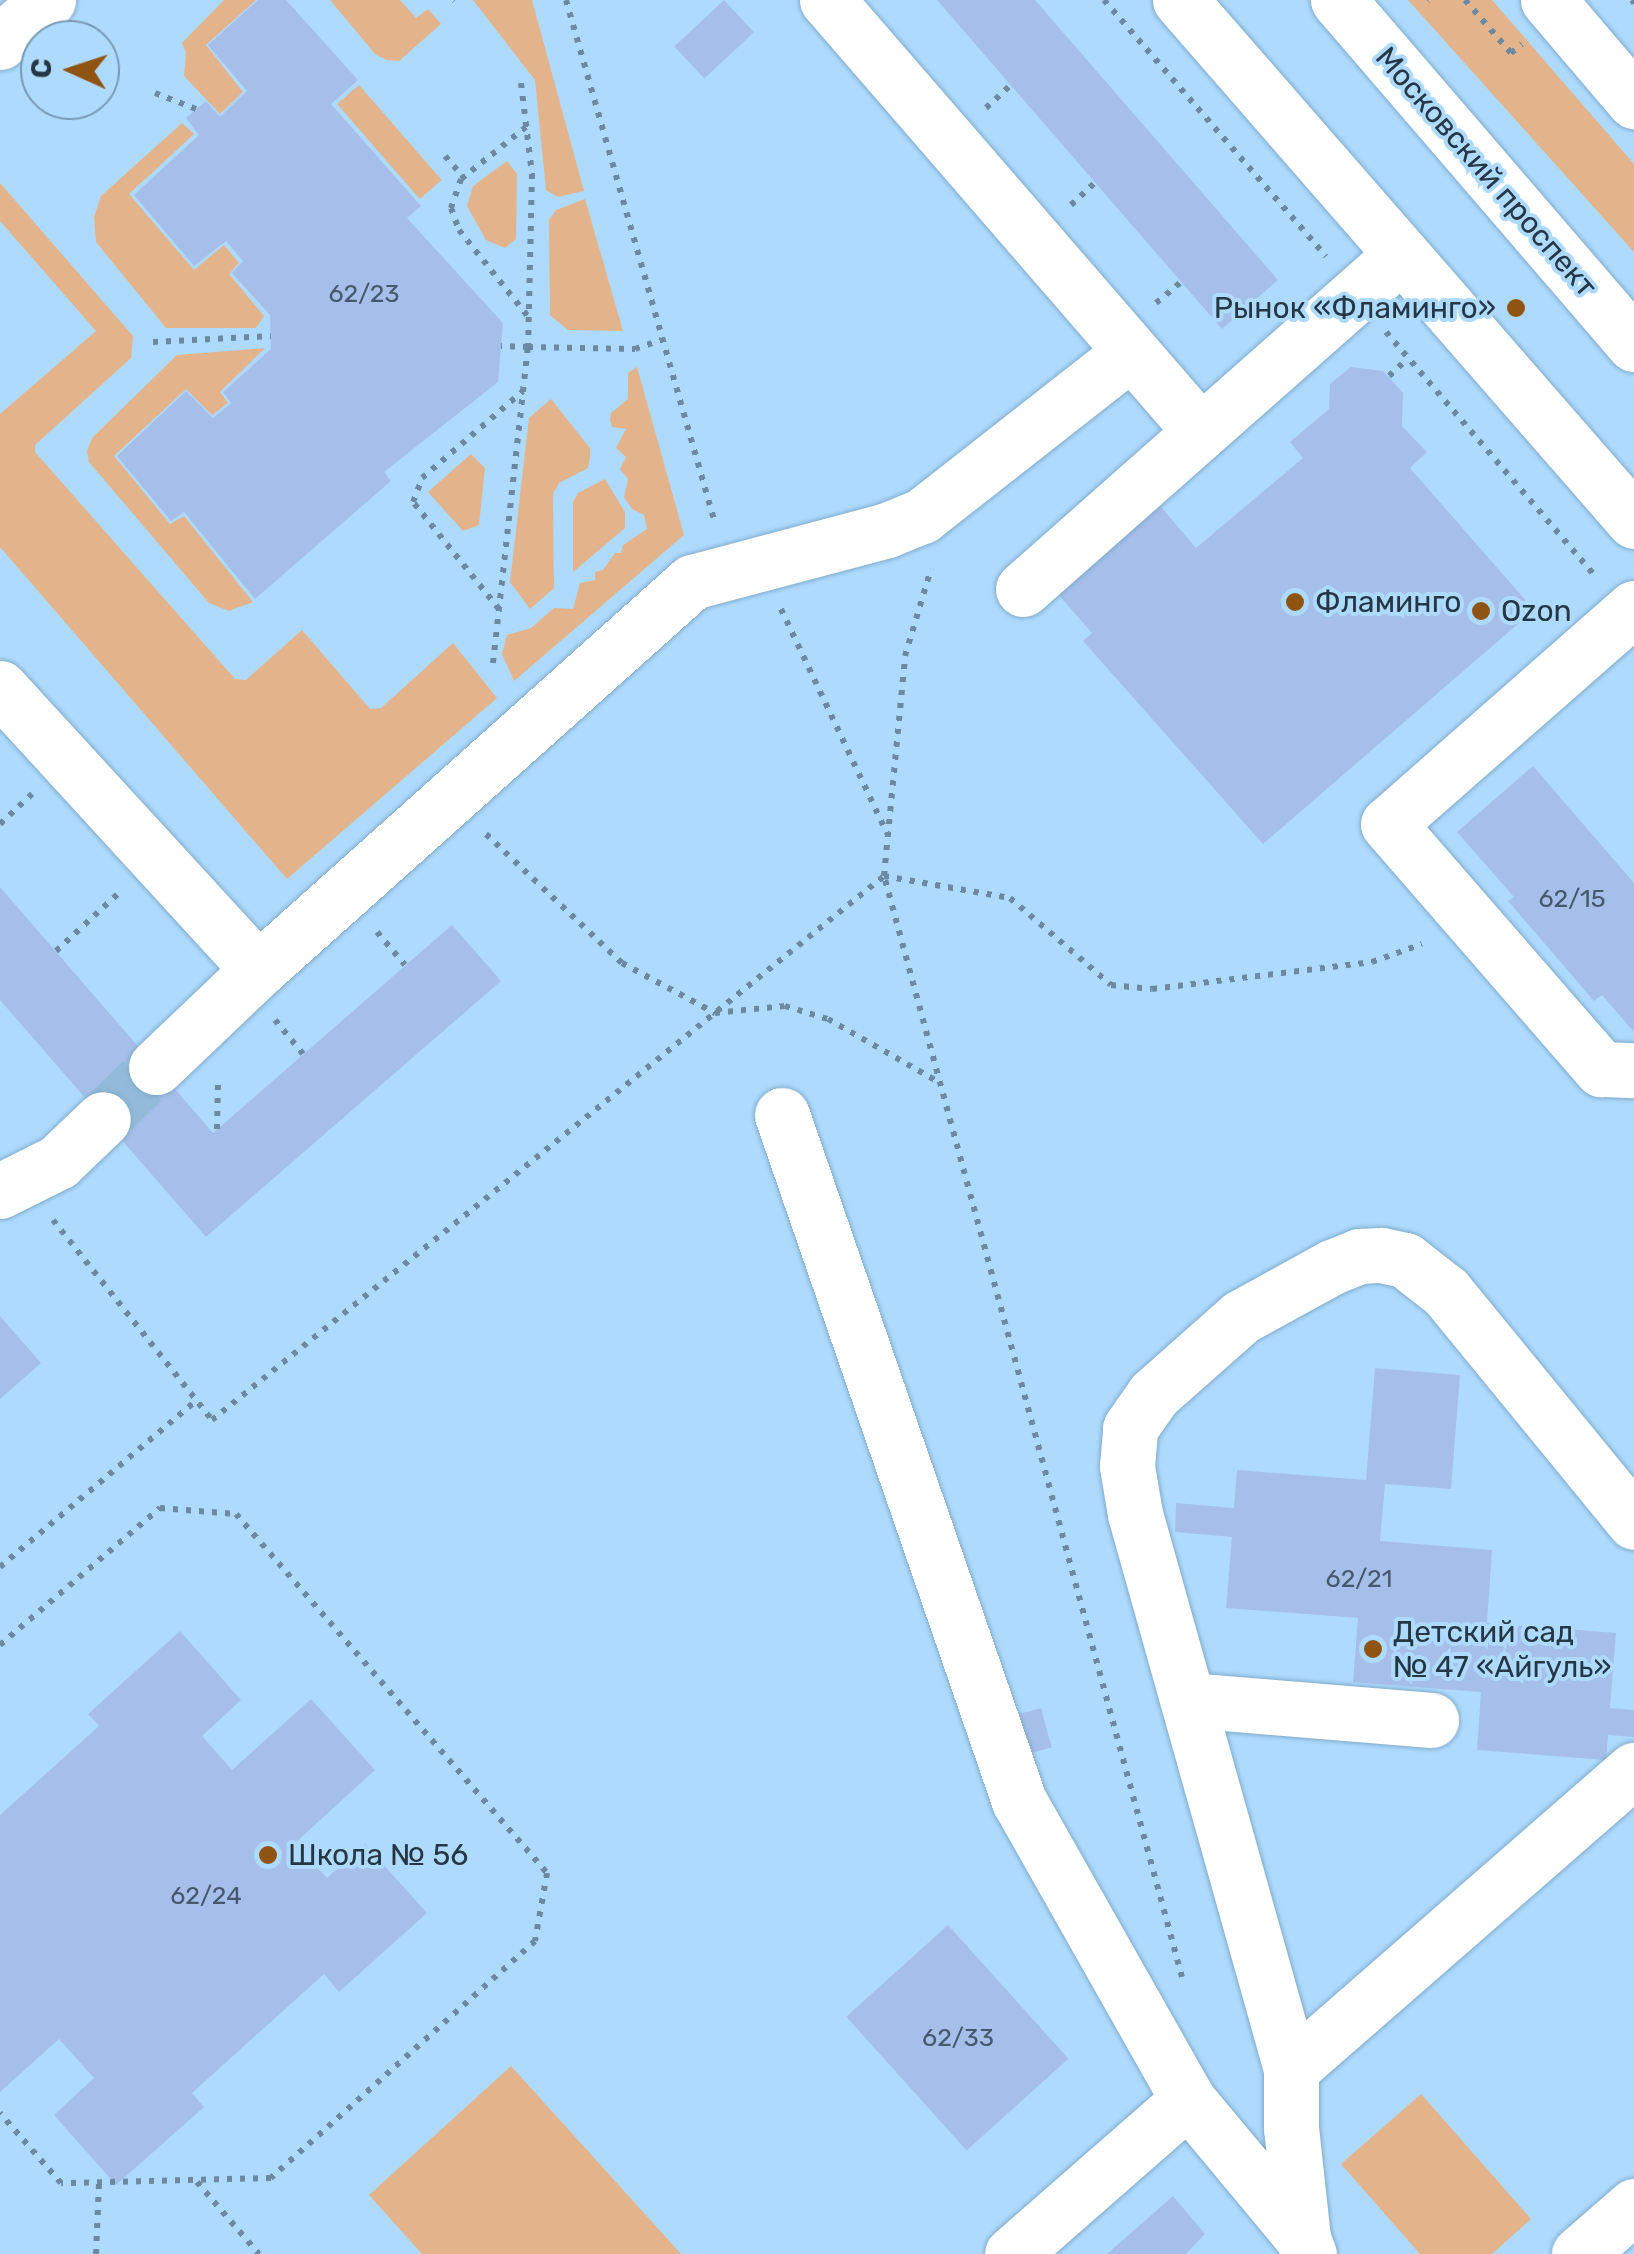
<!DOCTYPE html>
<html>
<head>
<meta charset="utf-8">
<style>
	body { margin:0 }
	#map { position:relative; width:1634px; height:2254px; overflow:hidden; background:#aedbfd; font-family:Rubik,sans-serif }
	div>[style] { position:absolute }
	.green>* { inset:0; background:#e3b48c; transform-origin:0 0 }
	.building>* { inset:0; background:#a6bfea; transform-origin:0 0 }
	.minor-tunnel>* { height:55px; margin-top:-27.5px; transform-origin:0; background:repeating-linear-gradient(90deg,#93bad8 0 55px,transparent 0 83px) }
	.path>* { height:6px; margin-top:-3px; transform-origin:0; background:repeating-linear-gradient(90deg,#6b8aa2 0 5px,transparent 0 13px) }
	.roads { filter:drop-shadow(0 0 2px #80abcc) drop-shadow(0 0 2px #80abcc) }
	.minor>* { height:55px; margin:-27.5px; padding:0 27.5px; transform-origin:27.5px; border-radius:27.5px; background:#fff }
	.major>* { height:55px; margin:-27.5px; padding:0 27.5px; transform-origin:27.5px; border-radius:27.5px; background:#fff }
	.dots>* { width:28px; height:28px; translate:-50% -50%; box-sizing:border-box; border:5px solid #aedbfd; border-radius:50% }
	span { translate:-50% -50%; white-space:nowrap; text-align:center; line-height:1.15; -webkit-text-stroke:8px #aedbfd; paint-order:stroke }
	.number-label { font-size:25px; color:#45596e }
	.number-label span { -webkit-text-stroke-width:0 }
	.street-label { font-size:30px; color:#253744 }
	.poi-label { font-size:30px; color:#253744 }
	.right { translate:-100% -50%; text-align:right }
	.left { translate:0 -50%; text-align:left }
	.north { position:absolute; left:20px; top:20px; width:100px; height:100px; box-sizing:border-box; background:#aedbfd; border:2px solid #7799b3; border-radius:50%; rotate:273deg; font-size:28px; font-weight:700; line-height:40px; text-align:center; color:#253744 }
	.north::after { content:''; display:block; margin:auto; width:35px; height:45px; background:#8f5412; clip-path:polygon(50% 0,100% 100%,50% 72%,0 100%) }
</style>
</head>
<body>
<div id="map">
	<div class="green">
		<i style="clip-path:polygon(224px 0,256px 0,206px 45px,243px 92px,220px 114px,184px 76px,186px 53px,182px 43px)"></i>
		<i style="clip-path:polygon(330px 0,400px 0,416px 18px,428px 9px,441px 24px,399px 61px,387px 60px,376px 55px)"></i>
		<i style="clip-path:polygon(473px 0,532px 0,584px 191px,558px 197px,546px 190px,535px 80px)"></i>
		<i style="clip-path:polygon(1408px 0,1492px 0,1634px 164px,1634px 252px)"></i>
		<i style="left:359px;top:85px;width:126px;height:29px;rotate:49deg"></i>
		<i style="clip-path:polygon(182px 123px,194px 134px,129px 194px,194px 270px,224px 245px,239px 263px,229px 274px,264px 316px,256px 328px,166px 328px,96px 242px,94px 217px,101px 196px)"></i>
		<i style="clip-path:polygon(507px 161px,517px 174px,516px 239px,505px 248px,486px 240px,467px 206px,473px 186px)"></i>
		<i style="clip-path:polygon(0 183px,133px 336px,131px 358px,35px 445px,35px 452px,235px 679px,246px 680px,302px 630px,370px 709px,381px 708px,453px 643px,497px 698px,287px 879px,0 547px,0 414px,96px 331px,0 221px)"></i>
		<i style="clip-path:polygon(585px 199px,623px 331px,568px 330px,550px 315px,549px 220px,556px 210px)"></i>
		<i style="clip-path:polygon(265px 348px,220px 392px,228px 403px,212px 415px,186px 389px,114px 456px,170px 524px,184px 516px,253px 602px,229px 611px,209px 603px,89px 462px,87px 451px,92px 438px,177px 355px)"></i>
		<i style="clip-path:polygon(637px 367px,684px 535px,514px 681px,502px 654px,507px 635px,531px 628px,554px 608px,573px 609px,580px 583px,595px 580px,595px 572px,603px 570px,615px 553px,621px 553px,623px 545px,647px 529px,644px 515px,632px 509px,624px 497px,628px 479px,620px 469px,626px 457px,616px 448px,626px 429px,612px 427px,610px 420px,611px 413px,628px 399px,628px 373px)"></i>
		<i style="clip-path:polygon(551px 399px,590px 448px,590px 457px,588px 468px,559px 483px,553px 494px,554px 588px,530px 609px,510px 582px,529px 418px)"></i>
		<i style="clip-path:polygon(471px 454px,485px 468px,479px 525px,463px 531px,428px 492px)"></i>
		<i style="clip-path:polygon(605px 479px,625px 512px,625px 528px,573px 572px,573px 502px,578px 493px)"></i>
		<i style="clip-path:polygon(511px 2066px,681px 2254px,422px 2254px,369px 2195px)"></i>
		<i style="clip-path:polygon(1421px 2094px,1531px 2219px,1492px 2254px,1420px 2254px,1341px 2164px)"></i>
	</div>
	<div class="building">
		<i style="clip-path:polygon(258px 0,286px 0,358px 80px,331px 104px,421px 206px,407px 218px,503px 323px,498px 382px,384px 472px,391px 481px,255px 599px,184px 512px,171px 521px,117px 456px,186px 391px,213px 418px,231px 403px,223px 392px,271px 349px,270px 315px,232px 273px,243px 261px,226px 241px,194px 266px,134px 195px,199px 135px,186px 118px,206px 101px,220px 117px,247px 91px,208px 45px)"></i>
		<i style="left:724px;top:0;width:44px;height:68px;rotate:47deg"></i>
		<i style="clip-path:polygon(937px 0,1035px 0,1278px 280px,1222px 329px)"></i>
		<i style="clip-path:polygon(1351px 367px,1383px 371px,1403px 393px,1402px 426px,1427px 452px,1410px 468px,1534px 610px,1263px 844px,1083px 641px,1092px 633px,1057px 593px,1157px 502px,1196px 548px,1303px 458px,1290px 442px,1329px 409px,1330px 384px)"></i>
		<i style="clip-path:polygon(1533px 766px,1634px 883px,1634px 1032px,1602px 995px,1594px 1001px,1508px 901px,1514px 897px,1457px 832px)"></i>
		<i style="clip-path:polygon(0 887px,213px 1133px,452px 925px,501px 981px,206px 1237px,0 1000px)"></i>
		<i style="clip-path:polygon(0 1316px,41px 1363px,0 1399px)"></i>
		<i style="clip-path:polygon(1375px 1368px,1460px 1375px,1451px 1489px,1385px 1484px,1380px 1541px,1492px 1550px,1487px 1623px,1616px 1633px,1610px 1708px,1634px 1710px,1634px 1737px,1608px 1735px,1606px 1760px,1477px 1750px,1481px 1692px,1353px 1682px,1358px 1618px,1226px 1608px,1232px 1537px,1175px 1532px,1176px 1503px,1234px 1508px,1237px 1470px,1366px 1480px)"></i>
		<i style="clip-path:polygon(180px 1631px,241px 1700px,202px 1736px,232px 1770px,311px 1699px,375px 1770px,295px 1843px,327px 1878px,365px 1844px,427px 1913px,339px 1992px,324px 1974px,192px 2093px,204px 2107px,116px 2185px,54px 2115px,94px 2078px,59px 2039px,0 2092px,0 1815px,99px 1726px,88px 1714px)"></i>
		<i style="left:1041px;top:1708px;width:41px;height:40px;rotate:75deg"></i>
		<i style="left:948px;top:1925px;width:180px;height:137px;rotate:48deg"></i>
		<i style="clip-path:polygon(1173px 2196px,1205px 2234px,1186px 2254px,1107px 2254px)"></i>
	</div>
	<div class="minor-tunnel">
		<i style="left:103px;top:1119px;width:74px;rotate:-44.5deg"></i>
	</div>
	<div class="path">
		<i style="left:454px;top:0;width:1px;rotate:45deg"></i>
		<i style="left:566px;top:0;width:544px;rotate:74.1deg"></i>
		<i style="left:1104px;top:0;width:339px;rotate:49.1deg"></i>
		<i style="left:1465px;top:0;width:70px;rotate:49deg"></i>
		<i style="left:1511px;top:53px;width:14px;rotate:-39deg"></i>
		<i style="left:1632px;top:0;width:4px;rotate:56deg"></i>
		<i style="left:1427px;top:1px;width:1px;rotate:-45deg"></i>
		<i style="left:521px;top:83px;width:92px;rotate:83.1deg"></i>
		<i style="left:532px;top:174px;width:173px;rotate:91.3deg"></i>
		<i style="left:528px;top:347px;width:107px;rotate:1.1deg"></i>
		<i style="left:635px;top:349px;width:28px;rotate:-19deg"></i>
		<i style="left:155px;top:93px;width:44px;rotate:21.3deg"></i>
		<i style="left:986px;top:108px;width:34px;rotate:-43deg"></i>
		<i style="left:526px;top:127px;width:83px;rotate:141.3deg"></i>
		<i style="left:461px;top:179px;width:31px;rotate:109deg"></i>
		<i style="left:451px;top:208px;width:23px;rotate:70deg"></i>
		<i style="left:459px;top:230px;width:114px;rotate:51.4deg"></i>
		<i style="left:445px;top:156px;width:28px;rotate:49deg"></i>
		<i style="left:1071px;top:205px;width:34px;rotate:-43deg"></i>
		<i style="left:1156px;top:303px;width:34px;rotate:-40deg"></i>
		<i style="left:1386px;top:332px;width:323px;rotate:49.4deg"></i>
		<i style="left:153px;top:342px;width:118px;rotate:-2.9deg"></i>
		<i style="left:1389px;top:376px;width:23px;rotate:-43deg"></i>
		<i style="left:499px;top:609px;width:137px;rotate:-128.8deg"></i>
		<i style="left:413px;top:502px;width:26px;rotate:-69deg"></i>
		<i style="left:422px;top:478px;width:133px;rotate:-40.7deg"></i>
		<i style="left:781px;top:609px;width:248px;rotate:64.7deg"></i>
		<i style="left:493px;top:663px;width:318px;rotate:-83.7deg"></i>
		<i style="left:528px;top:347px;width:27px;rotate:-178deg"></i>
		<i style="left:0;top:824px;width:44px;rotate:-43.2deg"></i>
		<i style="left:486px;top:834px;width:187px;rotate:43.5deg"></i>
		<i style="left:622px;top:963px;width:106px;rotate:28.3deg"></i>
		<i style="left:715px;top:1013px;width:70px;rotate:-5.7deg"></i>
		<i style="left:785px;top:1006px;width:45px;rotate:16.8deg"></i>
		<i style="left:828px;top:1019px;width:129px;rotate:29.7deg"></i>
		<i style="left:377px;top:932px;width:43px;rotate:49.7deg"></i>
		<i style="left:56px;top:951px;width:88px;rotate:-42.7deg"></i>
		<i style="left:275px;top:1020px;width:44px;rotate:50.5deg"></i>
		<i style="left:217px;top:1129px;width:49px;rotate:-88.8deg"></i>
		<i style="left:53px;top:1220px;width:256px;rotate:51.5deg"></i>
		<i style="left:212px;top:1420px;width:865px;rotate:-38.99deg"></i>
		<i style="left:884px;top:876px;width:221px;rotate:-84.5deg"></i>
		<i style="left:905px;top:656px;width:91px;rotate:-73.4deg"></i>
		<i style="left:0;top:1567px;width:257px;rotate:-40.3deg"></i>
		<i style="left:0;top:1645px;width:211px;rotate:-40.6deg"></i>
		<i style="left:160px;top:1508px;width:76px;rotate:4.5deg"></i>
		<i style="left:236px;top:1514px;width:475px;rotate:49.1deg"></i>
		<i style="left:547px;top:1873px;width:69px;rotate:100deg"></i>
		<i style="left:535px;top:1941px;width:355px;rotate:138.1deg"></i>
		<i style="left:271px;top:2178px;width:210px;rotate:178.6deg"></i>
		<i style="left:61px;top:2183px;width:93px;rotate:-131.1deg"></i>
		<i style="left:1182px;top:1977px;width:1141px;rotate:-105.14deg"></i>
		<i style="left:884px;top:876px;width:128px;rotate:9.9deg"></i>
		<i style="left:1010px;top:898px;width:133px;rotate:40.7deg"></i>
		<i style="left:1111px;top:985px;width:41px;rotate:5.6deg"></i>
		<i style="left:1152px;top:989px;width:222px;rotate:-7deg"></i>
		<i style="left:1372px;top:962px;width:53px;rotate:-19.8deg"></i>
		<i style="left:197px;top:2182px;width:95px;rotate:49.3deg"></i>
		<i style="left:96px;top:2254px;width:72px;rotate:-87.6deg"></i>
	</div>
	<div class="roads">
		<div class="minor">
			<i style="left:827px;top:0;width:571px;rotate:49.12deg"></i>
			<i style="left:1180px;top:0;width:691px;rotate:48.93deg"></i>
			<i style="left:0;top:42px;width:64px;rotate:-41.2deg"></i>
			<i style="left:1023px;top:589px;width:504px;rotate:-41.46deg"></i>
			<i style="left:1634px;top:608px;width:327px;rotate:138.7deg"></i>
			<i style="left:1388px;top:824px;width:325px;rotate:49deg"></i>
			<i style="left:1601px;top:1069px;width:33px;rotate:2deg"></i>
			<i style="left:0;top:688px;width:382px;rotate:47.5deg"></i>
			<i style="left:156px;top:1067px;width:141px;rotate:-43.6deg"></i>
			<i style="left:258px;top:970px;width:582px;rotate:-41.8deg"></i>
			<i style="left:692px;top:582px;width:202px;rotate:-14.9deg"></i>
			<i style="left:887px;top:530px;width:38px;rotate:-22deg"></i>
			<i style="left:922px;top:516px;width:264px;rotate:-38.1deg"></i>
			<i style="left:782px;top:1115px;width:726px;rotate:70.94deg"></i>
			<i style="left:1019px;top:1801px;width:343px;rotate:60.5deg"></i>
			<i style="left:1188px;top:2100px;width:180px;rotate:50.2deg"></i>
			<i style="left:0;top:1191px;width:65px;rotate:-26.6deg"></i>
			<i style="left:58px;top:1162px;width:62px;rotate:-43.7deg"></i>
			<i style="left:1188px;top:1700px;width:244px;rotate:4.7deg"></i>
			<i style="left:1291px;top:2069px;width:455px;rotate:-41.1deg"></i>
			<i style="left:1012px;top:2254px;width:234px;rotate:-41.2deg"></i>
			<i style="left:1309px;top:2254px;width:17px;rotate:-111deg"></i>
			<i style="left:1303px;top:2238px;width:111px;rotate:-96.2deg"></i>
			<i style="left:1291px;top:2128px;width:59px;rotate:-90deg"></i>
			<i style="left:1291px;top:2069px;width:577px;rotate:-105.7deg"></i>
			<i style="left:1135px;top:1514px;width:49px;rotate:-99.5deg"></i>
			<i style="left:1127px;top:1466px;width:38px;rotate:-85deg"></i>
			<i style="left:1130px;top:1428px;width:42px;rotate:-54.8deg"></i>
			<i style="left:1154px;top:1394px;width:116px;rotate:-41.5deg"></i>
			<i style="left:1241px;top:1317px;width:104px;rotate:-28.8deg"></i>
			<i style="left:1332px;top:1267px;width:29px;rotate:-22deg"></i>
			<i style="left:1359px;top:1256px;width:22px;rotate:-3deg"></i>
			<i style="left:1381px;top:1255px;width:25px;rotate:12deg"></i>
			<i style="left:1405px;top:1260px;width:52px;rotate:38deg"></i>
			<i style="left:1446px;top:1292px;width:297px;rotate:50.7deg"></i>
			<i style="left:1579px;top:2254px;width:73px;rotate:-41.1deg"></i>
		</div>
		<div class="major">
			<i style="left:1338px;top:0;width:454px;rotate:49.3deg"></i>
			<i style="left:1548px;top:0;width:133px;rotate:49.6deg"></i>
		</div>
	</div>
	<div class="dots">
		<i style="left:1516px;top:308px;background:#8f5412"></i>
		<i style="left:1295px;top:602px;background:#8f5412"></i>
		<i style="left:1481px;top:611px;background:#8f5412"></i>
		<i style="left:1373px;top:1649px;background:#8f5412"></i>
		<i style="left:268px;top:1855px;background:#8f5412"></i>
	</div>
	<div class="number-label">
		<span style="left:364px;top:294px">62/23</span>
		<span style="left:1572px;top:899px">62/15</span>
		<span style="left:1359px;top:1579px">62/21</span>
		<span style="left:206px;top:1896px">62/24</span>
		<span style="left:958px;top:2038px">62/33</span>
	</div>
	<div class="street-label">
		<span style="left:1486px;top:172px;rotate:49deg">Московский проспект</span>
	</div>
	<div class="poi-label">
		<span class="right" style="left:1496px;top:308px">Рынок «Фламинго»</span>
		<span class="left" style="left:1315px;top:602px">Фламинго</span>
		<span class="left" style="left:1501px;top:611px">Ozon</span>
		<span class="left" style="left:1393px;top:1649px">Детский сад<br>№ 47 «Айгуль»</span>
		<span class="left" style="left:288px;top:1855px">Школа № 56</span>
	</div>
	<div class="north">С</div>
</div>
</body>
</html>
